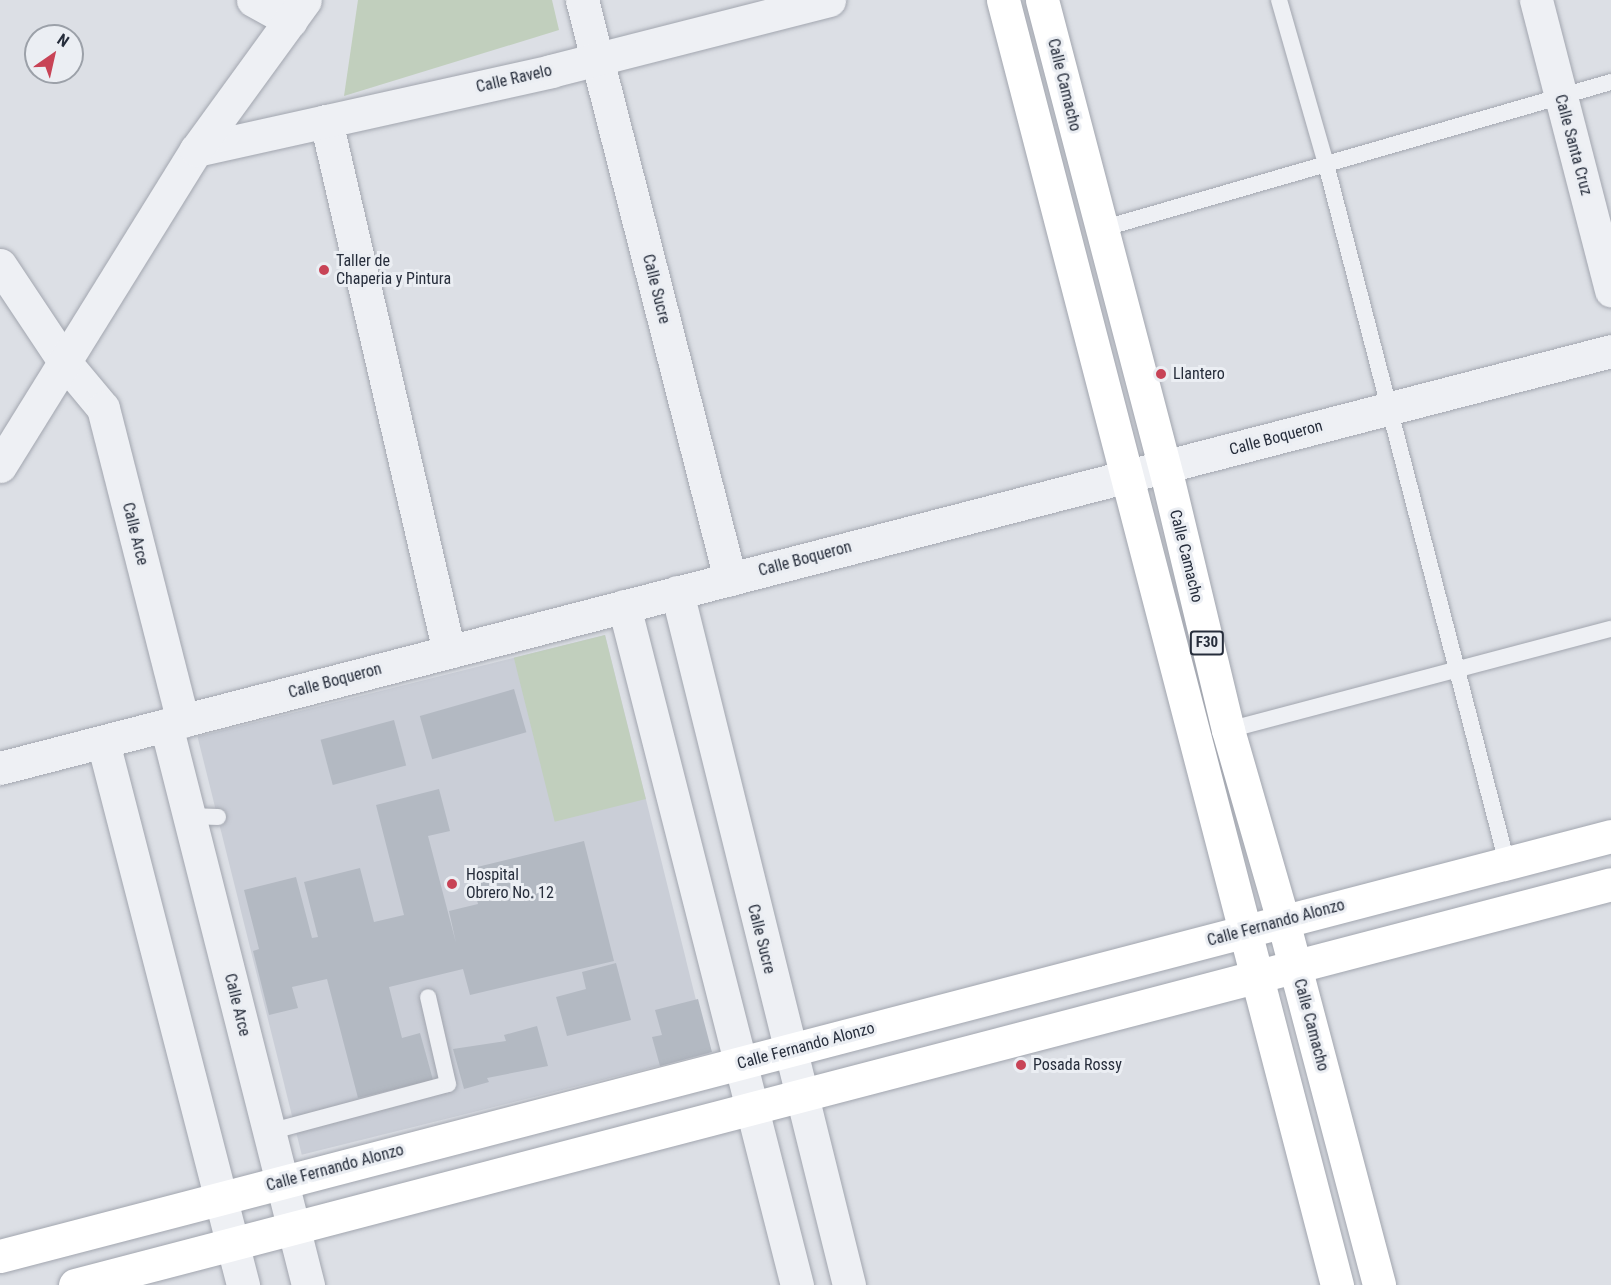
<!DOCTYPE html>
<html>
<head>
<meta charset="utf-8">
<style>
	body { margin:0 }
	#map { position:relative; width:1611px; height:1285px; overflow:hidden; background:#dcdfe5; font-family:"Roboto Condensed",sans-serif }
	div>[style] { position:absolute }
	.built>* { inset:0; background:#caced7; transform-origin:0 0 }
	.green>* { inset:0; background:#c1cfbd; transform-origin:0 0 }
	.building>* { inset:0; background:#b3b9c2; transform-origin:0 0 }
	.roads { filter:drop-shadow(0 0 2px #a2a6af) drop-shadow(0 0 2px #a2a6af) }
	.service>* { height:16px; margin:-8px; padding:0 8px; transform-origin:8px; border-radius:8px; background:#eef0f4 }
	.minor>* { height:33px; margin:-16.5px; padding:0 16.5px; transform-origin:16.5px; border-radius:16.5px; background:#eef0f4 }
	.secondary>* { height:33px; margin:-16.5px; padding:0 16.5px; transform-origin:16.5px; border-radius:16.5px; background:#fff }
	.trunk>* { height:33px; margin:-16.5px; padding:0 16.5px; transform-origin:16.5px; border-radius:16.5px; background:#fff }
	.dots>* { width:16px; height:16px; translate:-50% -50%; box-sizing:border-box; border:3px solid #ebeef3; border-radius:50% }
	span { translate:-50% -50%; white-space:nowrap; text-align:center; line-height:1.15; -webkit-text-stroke:6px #ebeef3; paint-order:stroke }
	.shield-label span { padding:2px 4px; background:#ebeef3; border:2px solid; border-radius:4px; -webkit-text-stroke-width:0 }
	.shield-label { font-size:15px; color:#262d3b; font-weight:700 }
	.street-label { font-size:16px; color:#262d3b }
	.poi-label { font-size:16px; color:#262d3b }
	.left { translate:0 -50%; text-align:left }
	.north { position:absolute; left:24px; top:24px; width:60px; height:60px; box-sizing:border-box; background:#ebeef3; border:2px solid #9ca1a9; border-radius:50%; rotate:34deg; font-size:16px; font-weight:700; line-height:24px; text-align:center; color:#262d3b }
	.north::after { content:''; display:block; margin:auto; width:21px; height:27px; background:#c84356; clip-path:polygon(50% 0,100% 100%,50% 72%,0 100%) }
</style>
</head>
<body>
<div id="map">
	<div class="built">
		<i style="left:605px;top:635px;width:431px;height:420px;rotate:76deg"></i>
	</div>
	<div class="green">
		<i style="clip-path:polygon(358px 0,552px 0,559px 30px,344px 96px)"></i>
		<i style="left:605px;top:635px;width:169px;height:94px;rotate:76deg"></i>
	</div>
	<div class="building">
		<i style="left:514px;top:689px;width:45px;height:98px;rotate:74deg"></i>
		<i style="left:394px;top:720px;width:47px;height:76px;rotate:75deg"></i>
		<i style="clip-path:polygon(439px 789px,450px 831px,428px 836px,456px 943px,449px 911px,478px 904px,469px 869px,584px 841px,614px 961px,470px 995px,463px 969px,389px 987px,402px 1038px,420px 1033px,433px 1080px,358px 1098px,327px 979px,292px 987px,298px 1008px,269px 1015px,253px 951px,259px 949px,244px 890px,296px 877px,312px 938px,318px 937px,304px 882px,360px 868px,374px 922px,404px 915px,376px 805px)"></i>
		<i style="clip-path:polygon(616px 963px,631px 1020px,567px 1036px,556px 997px,586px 989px,582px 972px)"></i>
		<i style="clip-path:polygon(698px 999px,712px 1052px,660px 1066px,652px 1037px,662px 1035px,655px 1010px)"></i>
		<i style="clip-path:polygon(537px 1026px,548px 1066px,487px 1078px,489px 1082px,464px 1089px,453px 1049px,506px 1041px,504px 1035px)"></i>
	</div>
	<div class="roads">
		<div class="service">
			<i style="left:1279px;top:0;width:171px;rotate:74deg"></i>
			<i style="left:1326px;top:164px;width:722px;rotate:75.48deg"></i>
			<i style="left:1101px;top:229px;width:531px;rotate:-16.08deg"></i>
			<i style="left:1228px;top:730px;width:396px;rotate:-14.8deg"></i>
			<i style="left:189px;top:816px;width:29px;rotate:2deg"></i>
			<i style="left:269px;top:1132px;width:185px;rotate:-15deg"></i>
			<i style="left:448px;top:1084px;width:89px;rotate:-102.9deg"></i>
		</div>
		<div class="minor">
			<i style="left:253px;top:0;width:43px;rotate:28.9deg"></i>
			<i style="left:582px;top:0;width:598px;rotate:75.66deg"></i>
			<i style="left:1536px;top:0;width:300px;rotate:75.5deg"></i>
			<i style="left:326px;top:121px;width:545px;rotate:76.96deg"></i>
			<i style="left:196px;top:150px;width:364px;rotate:-12.5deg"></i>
			<i style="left:551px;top:71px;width:287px;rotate:-14.3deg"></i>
			<i style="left:0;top:265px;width:114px;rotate:56.4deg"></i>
			<i style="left:63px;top:360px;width:62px;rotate:50.2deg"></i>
			<i style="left:103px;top:408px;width:323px;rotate:75.7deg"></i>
			<i style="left:0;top:466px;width:372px;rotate:-58.2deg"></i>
			<i style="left:196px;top:150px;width:185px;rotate:-54deg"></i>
			<i style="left:677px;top:592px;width:714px;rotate:76.06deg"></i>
			<i style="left:624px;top:606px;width:701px;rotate:75.71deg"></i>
			<i style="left:166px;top:725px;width:578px;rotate:75.77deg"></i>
			<i style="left:103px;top:742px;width:561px;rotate:75.54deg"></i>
			<i style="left:0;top:768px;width:1664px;rotate:-14.51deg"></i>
		</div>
		<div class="secondary">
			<i style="left:0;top:1256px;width:1665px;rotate:-14.61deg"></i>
			<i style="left:75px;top:1285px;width:1587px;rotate:-14.63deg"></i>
		</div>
		<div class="trunk">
			<i style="left:1003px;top:0;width:1328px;rotate:75.43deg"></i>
			<i style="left:1042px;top:0;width:496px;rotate:75.3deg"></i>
			<i style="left:1168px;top:480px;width:257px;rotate:76.5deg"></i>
			<i style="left:1228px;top:730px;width:199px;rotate:73.9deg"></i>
			<i style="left:1283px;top:921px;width:376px;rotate:75.2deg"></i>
		</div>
	</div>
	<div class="dots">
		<i style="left:324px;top:270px;background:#c84356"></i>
		<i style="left:1161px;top:374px;background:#c84356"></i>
		<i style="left:452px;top:884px;background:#c84356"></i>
		<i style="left:1021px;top:1065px;background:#c84356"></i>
	</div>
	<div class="shield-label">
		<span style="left:1207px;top:643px">F30</span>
	</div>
	<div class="street-label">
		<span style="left:514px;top:79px;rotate:-13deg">Calle Ravelo</span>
		<span style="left:1064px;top:85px;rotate:76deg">Calle Camacho</span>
		<span style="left:1573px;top:145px;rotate:75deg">Calle Santa Cruz</span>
		<span style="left:656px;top:289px;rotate:76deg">Calle Sucre</span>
		<span style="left:1276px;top:438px;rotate:-15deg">Calle Boqueron</span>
		<span style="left:135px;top:534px;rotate:76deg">Calle Arce</span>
		<span style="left:1186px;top:556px;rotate:76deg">Calle Camacho</span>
		<span style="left:805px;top:559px;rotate:-15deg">Calle Boqueron</span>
		<span style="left:335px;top:681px;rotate:-15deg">Calle Boqueron</span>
		<span style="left:1276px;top:923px;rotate:-15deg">Calle Fernando Alonzo</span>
		<span style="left:761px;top:939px;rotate:76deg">Calle Sucre</span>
		<span style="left:237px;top:1005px;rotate:76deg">Calle Arce</span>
		<span style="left:1311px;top:1025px;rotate:75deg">Calle Camacho</span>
		<span style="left:806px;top:1046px;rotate:-15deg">Calle Fernando Alonzo</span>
		<span style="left:335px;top:1168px;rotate:-15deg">Calle Fernando Alonzo</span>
	</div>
	<div class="poi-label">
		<span class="left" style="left:336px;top:270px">Taller de<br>Chaperia y Pintura</span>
		<span class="left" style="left:1173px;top:374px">Llantero</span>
		<span class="left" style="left:466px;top:884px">Hospital<br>Obrero No. 12</span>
		<span class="left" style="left:1033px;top:1065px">Posada Rossy</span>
	</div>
	<div class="north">N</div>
</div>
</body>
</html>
